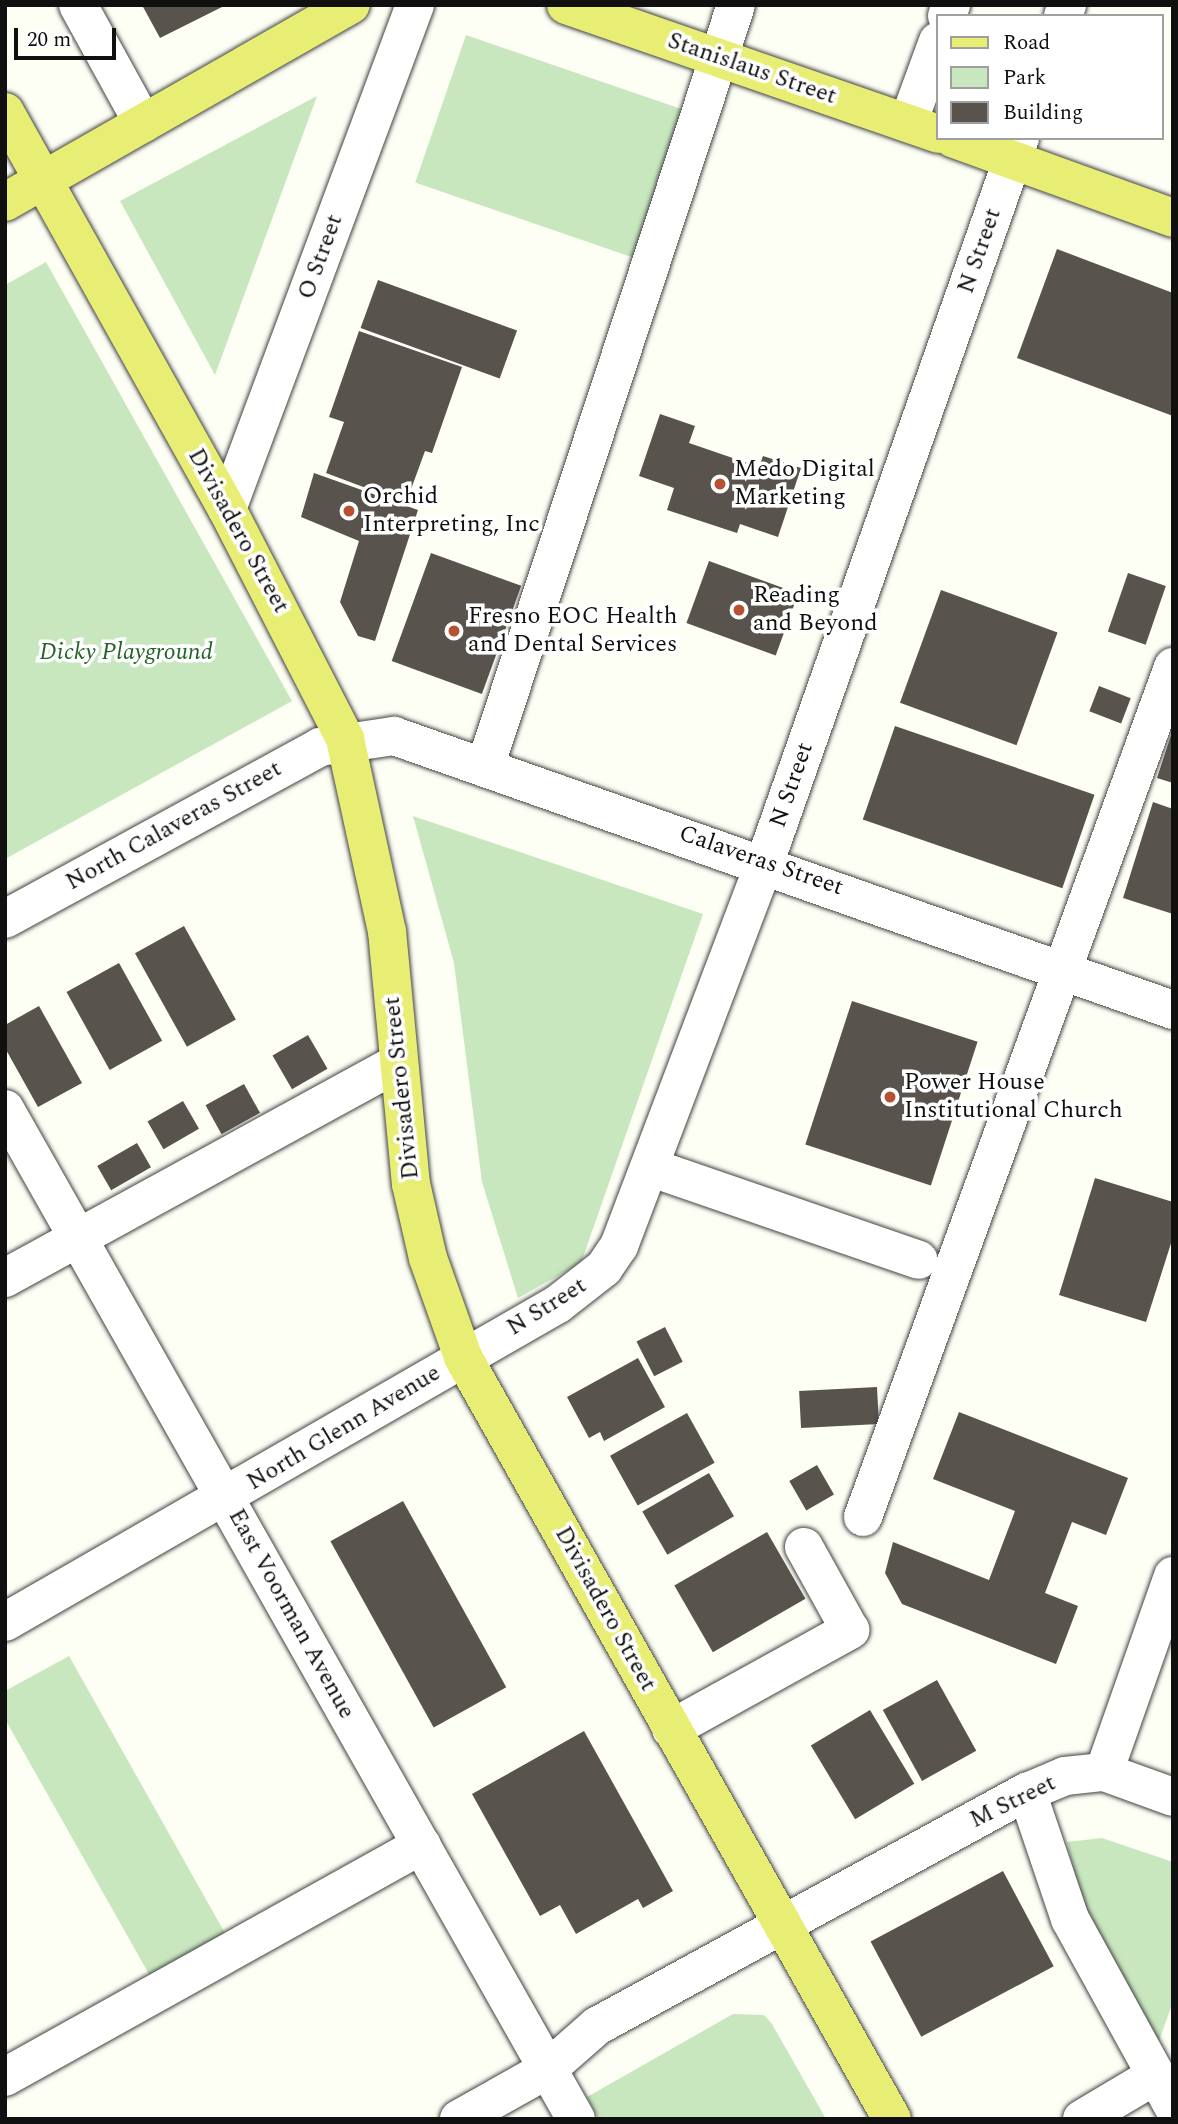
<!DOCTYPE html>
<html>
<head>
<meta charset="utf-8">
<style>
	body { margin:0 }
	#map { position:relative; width:1178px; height:2124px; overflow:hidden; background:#fdfef4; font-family:Spectral,serif }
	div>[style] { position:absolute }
	.green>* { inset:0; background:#c8e7bf; transform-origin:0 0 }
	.building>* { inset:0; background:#58544d; transform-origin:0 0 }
	.roads { filter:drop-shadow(0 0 2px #434343) drop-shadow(0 0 2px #434343) }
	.minor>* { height:38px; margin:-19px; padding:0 19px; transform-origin:19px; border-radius:19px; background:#fff }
	.major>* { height:38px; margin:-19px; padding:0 19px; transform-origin:19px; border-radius:19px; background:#e8ee74 }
	.dots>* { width:19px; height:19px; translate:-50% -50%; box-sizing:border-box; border:4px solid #fff; border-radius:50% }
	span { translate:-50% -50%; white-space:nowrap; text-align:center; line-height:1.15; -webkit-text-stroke:7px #fff; paint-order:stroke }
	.street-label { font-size:24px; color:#101010 }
	.poi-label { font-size:24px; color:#101010 }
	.left { translate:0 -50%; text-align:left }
	.park-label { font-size:24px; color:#246429; font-style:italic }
	.frame { position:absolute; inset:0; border:7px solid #101010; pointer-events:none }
	.legend { position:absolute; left:936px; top:14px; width:228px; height:126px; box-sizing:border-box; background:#fff; border:2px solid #9f9f9f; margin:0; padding:9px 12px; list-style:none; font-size:21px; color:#101010 }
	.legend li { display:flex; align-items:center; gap:14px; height:35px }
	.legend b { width:35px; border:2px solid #9f9f9f }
	.scale { position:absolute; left:14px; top:28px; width:102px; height:32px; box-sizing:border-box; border:4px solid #101010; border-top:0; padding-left:9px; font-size:21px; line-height:24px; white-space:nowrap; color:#101010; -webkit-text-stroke:5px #fff; paint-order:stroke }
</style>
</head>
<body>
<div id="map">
	<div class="green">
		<i style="left:466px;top:35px;width:233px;height:156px;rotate:19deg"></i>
		<i style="clip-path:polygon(317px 96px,215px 375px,120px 201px)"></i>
		<i style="clip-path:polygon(46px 262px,292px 701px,5px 859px,5px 285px)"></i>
		<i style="clip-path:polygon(413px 816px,703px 914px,581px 1263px,518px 1298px,482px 1182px,454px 963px)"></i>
		<i style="clip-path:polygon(69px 1656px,230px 1942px,154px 1983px,5px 1719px,5px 1691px)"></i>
		<i style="clip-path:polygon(1102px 1838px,1173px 1862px,1173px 2002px,1156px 2049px,1081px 1899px,1067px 1842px)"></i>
		<i style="clip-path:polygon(733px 2014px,764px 2015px,772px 2024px,826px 2119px,599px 2119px,587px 2097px)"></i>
	</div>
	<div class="building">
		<i style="clip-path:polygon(142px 5px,226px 5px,160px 38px)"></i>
		<i style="clip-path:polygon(1057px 249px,1173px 293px,1173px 416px,1017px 358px)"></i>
		<i style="left:378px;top:280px;width:148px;height:51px;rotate:20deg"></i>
		<i style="clip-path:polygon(359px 331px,462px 367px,432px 453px,425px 451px,406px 503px,326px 473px,344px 422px,329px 417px)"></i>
		<i style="clip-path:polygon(660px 414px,695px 426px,689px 443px,759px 467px,763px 456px,801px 468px,778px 537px,740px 524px,737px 533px,667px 510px,674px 488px,639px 476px)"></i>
		<i style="clip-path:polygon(314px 473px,418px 510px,375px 641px,358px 636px,340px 602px,359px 541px,301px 517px)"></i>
		<i style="left:431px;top:553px;width:96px;height:115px;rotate:20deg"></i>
		<i style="left:709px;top:561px;width:95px;height:66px;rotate:20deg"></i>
		<i style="left:1128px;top:573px;width:40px;height:62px;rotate:19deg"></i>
		<i style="left:941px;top:590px;width:124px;height:120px;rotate:20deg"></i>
		<i style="left:1099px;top:686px;width:34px;height:27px;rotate:21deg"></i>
		<i style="left:895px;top:726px;width:211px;height:99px;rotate:19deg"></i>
		<i style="clip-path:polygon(1172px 732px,1173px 732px,1173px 783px,1157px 778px)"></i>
		<i style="clip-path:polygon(1153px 802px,1173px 809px,1173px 914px,1123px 898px)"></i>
		<i style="left:184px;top:926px;width:107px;height:56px;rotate:61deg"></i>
		<i style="left:119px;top:963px;width:89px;height:60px;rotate:61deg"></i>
		<i style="left:852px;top:1001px;width:132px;height:151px;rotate:18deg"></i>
		<i style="clip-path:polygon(39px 1006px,82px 1083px,38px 1107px,5px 1048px,5px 1025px)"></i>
		<i style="left:308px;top:1035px;width:39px;height:41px;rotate:60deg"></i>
		<i style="left:244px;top:1084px;width:33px;height:44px;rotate:61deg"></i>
		<i style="left:183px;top:1101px;width:32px;height:41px;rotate:60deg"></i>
		<i style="left:137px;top:1143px;width:28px;height:46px;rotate:60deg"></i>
		<i style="clip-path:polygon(1095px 1178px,1173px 1202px,1173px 1237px,1146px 1322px,1059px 1295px)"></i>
		<i style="left:665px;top:1327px;width:39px;height:32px;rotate:63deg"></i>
		<i style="clip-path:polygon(638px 1358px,665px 1407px,604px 1441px,600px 1432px,589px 1438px,567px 1397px)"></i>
		<i style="left:877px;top:1387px;width:37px;height:78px;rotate:87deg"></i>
		<i style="clip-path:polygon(959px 1412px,1128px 1478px,1106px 1535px,1072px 1522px,1045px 1593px,1078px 1606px,1056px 1664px,902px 1604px,885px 1573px,893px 1542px,989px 1580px,1015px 1511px,933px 1479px)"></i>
		<i style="left:687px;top:1413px;width:57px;height:88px;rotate:61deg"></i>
		<i style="left:817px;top:1465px;width:34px;height:32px;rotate:60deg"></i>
		<i style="left:709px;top:1473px;width:50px;height:77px;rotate:60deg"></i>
		<i style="left:403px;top:1501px;width:213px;height:83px;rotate:61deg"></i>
		<i style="left:767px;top:1532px;width:77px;height:107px;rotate:60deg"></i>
		<i style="left:937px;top:1680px;width:81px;height:62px;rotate:61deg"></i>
		<i style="left:870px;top:1710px;width:86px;height:69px;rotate:59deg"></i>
		<i style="clip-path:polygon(584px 1731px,673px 1891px,643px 1908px,638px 1899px,576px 1934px,560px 1905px,540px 1916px,472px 1794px)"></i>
		<i style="left:1003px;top:1871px;width:108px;height:150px;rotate:62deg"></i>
	</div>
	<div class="roads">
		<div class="minor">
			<i style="left:78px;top:5px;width:135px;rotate:61.2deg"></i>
			<i style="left:947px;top:16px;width:12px;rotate:-70deg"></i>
			<i style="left:1063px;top:16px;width:12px;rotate:-70deg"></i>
			<i style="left:908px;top:123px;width:87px;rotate:-69.9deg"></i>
			<i style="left:227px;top:509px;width:538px;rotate:-69.54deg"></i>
			<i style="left:485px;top:767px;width:802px;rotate:-71.77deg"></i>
			<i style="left:5px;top:919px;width:359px;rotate:-28.6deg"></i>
			<i style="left:320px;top:747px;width:75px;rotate:-8.5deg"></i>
			<i style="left:394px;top:736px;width:826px;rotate:19.38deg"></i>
			<i style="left:5px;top:1109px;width:1160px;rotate:60.52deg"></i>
			<i style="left:652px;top:1168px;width:282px;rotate:19deg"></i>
			<i style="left:5px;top:1278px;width:446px;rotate:-28.7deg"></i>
			<i style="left:863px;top:1517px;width:905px;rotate:-69.96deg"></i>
			<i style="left:5px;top:1622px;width:638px;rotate:-29.9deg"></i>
			<i style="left:558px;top:1304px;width:58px;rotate:-38deg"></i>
			<i style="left:604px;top:1268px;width:27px;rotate:-56deg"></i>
			<i style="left:619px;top:1246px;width:411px;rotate:-69.2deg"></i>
			<i style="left:765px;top:862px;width:768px;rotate:-70.6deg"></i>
			<i style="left:671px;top:1729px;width:205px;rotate:-28.9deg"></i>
			<i style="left:850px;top:1630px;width:95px;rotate:-119deg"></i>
			<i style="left:1104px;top:1772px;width:208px;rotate:-70.6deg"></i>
			<i style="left:1027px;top:1792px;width:134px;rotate:71.3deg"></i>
			<i style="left:1070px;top:1919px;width:213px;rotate:61.2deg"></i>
			<i style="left:5px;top:2077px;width:477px;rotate:-29.1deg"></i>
			<i style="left:459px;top:2119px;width:102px;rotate:-29.3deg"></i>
			<i style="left:548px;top:2069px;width:65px;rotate:-41.3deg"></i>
			<i style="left:597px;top:2026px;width:490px;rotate:-28.6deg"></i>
			<i style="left:1027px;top:1792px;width:41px;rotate:-22.8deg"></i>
			<i style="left:1065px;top:1776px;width:39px;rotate:-6deg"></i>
			<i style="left:1104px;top:1772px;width:73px;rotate:19.9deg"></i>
			<i style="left:1082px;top:2119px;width:86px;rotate:-30.7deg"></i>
		</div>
		<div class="major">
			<i style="left:566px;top:5px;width:394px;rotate:19.1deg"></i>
			<i style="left:5px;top:112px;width:455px;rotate:60.8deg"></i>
			<i style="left:227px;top:509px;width:259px;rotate:62.8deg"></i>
			<i style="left:345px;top:739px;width:197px;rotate:77.7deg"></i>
			<i style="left:387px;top:931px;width:254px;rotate:84.6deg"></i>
			<i style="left:411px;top:1184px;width:76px;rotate:77.1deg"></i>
			<i style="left:428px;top:1258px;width:105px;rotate:70.5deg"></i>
			<i style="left:463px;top:1357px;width:874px;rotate:60.62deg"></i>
			<i style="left:952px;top:138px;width:235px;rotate:19.9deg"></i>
			<i style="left:5px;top:202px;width:398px;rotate:-29.7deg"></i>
		</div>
	</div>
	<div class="dots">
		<i style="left:720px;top:484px;background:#b65232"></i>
		<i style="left:349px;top:511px;background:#b65232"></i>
		<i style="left:739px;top:610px;background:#b65232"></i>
		<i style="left:454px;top:631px;background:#b65232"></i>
		<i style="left:890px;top:1097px;background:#b65232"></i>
	</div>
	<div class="street-label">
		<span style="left:752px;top:69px;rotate:19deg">Stanislaus Street</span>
		<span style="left:980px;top:251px;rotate:-71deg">N Street</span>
		<span style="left:321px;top:257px;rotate:-70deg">O Street</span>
		<span style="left:238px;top:531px;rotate:61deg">Divisadero Street</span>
		<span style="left:792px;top:785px;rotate:-71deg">N Street</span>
		<span style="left:174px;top:826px;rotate:-29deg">North Calaveras Street</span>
		<span style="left:761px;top:861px;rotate:19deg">Calaveras Street</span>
		<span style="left:402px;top:1088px;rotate:-96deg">Divisadero Street</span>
		<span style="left:547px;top:1307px;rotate:-32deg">N Street</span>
		<span style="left:344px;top:1428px;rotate:-31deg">North Glenn Avenue</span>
		<span style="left:605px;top:1609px;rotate:61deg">Divisadero Street</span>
		<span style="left:291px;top:1614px;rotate:61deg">East Voorman Avenue</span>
		<span style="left:1013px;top:1802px;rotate:-26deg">M Street</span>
	</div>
	<div class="poi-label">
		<span class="left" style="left:734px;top:484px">Medo Digital<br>Marketing</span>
		<span class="left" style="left:363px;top:511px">Orchid<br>Interpreting, Inc</span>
		<span class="left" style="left:753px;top:610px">Reading<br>and Beyond</span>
		<span class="left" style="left:468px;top:631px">Fresno EOC Health<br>and Dental Services</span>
		<span class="left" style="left:904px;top:1097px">Power House<br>Institutional Church</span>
	</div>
	<div class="park-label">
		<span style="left:126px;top:653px">Dicky Playground</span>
	</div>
	<div class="frame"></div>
	<ul class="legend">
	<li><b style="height:9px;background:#e8ee74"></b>Road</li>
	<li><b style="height:19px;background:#c8e7bf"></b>Park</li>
	<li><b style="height:19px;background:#58544d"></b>Building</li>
	</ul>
	<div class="scale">20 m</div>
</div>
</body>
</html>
